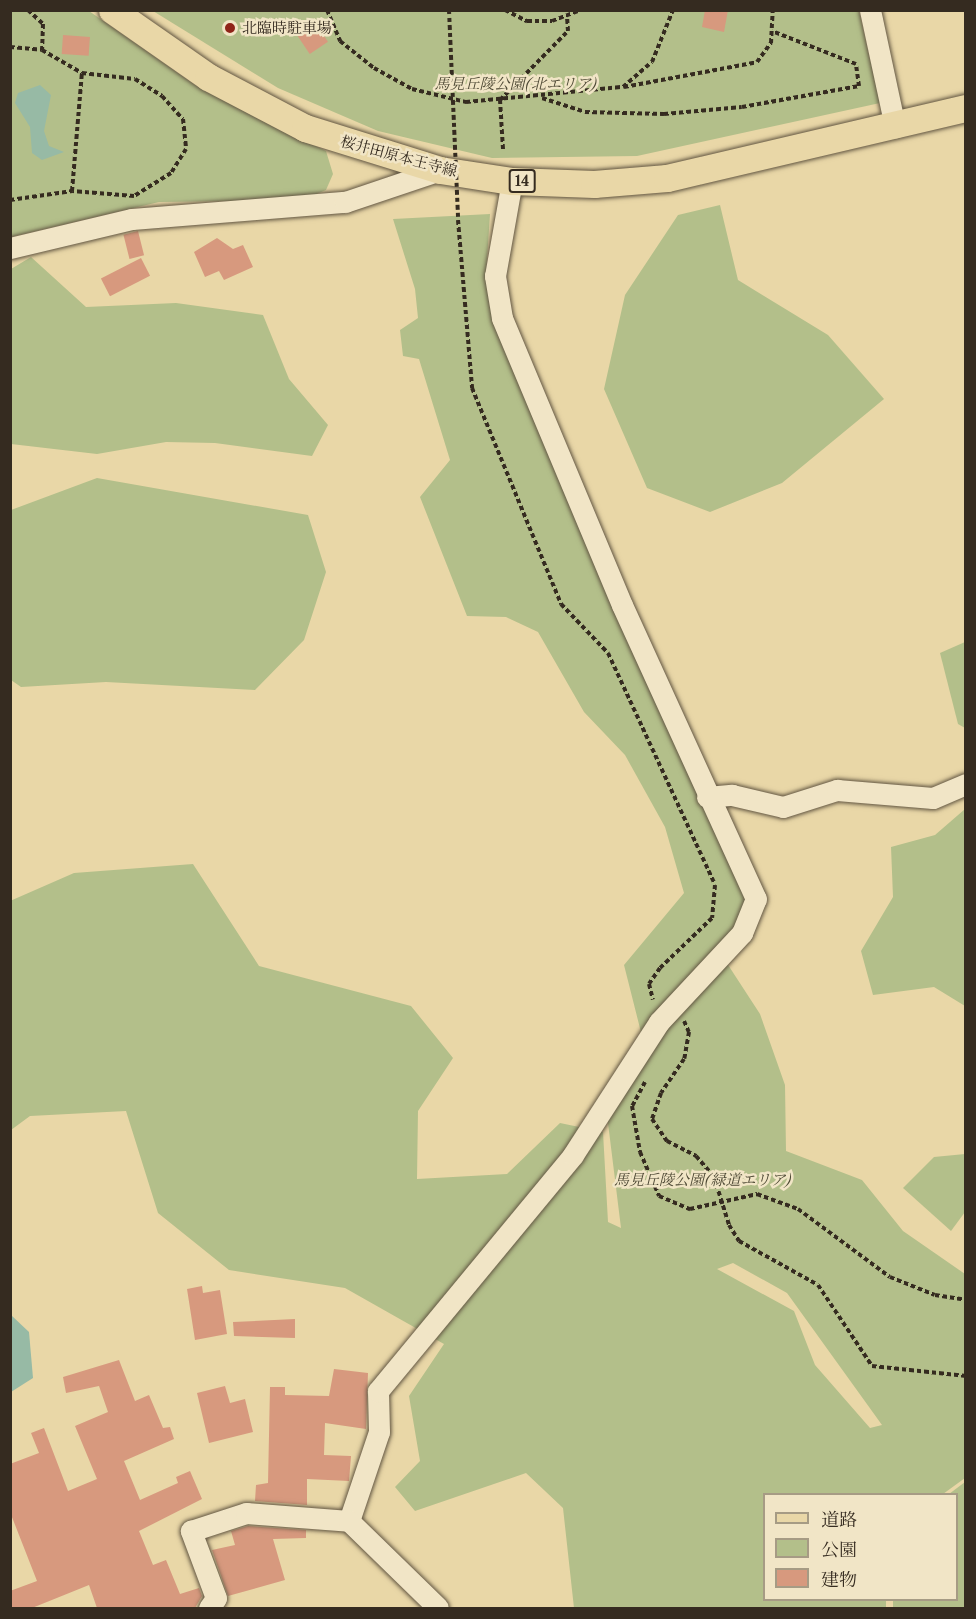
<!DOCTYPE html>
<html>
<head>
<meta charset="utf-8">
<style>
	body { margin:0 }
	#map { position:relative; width:976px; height:1619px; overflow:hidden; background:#e9d7a7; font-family:"Libre Caslon Text","Noto Serif JP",serif }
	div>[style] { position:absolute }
	.green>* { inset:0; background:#b3bf8a }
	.water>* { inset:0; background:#97baa5 }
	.building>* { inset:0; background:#d7997e; transform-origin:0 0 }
	.path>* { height:4px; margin-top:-2px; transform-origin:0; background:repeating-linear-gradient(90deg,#352b20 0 4.5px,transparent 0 7.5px) }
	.roads { filter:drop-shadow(0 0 2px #625642) drop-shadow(0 0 2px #625642) }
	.minor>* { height:21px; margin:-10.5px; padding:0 10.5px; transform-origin:10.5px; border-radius:10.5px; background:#f1e5c6 }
	.major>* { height:27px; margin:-13.5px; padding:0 13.5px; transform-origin:13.5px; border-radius:13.5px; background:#e9d7a7 }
	.path-bridge>* { height:4px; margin-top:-2px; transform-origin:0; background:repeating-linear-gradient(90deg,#352b20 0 4.5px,transparent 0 7.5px) }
	.dots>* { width:16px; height:16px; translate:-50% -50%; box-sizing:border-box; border:3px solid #f1e5c6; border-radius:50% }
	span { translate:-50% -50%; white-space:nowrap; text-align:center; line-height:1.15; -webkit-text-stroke:5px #f1e5c6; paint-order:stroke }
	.shield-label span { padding:2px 4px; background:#f1e5c6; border:2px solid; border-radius:4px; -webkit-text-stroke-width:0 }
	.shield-label { font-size:14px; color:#352b20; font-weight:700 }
	.poi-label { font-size:15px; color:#352b20 }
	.left { translate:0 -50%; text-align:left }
	.park-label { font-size:15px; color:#4e4935; font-style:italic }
	.street-label { font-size:15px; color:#352b20 }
	.frame { position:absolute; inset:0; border:12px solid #352b20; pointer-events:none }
	.legend { position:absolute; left:763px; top:1493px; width:195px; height:108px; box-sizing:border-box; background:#f1e5c6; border:2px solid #a69b84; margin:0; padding:8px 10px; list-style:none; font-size:18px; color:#352b20 }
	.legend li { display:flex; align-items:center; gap:12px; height:30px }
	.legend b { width:30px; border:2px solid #a69b84 }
</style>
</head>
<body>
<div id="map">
	<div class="green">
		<i style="clip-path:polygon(10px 11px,89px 11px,198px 87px,326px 151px,333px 174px,326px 190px,302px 200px,159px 202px,11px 237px)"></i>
		<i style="clip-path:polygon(153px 11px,859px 11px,880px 103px,637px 156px,492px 158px,378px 131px,278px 88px)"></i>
		<i style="clip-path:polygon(720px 205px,738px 280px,828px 335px,884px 399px,782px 483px,710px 512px,647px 488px,604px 389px,625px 295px,678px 215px)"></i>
		<i style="clip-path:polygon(evenodd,490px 214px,486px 275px,750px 900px,719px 951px,760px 1014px,785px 1085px,786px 1151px,862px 1180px,903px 1231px,965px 1274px,965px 1478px,943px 1494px,764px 1494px,764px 1600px,886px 1600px,886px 1608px,574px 1608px,563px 1508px,526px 1473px,415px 1511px,395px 1487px,420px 1461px,409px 1396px,444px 1344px,345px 1288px,229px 1270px,158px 1213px,126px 1111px,30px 1116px,11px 1130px,10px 901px,74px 873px,193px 864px,259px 966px,411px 1006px,453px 1058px,418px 1111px,417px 1179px,507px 1174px,560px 1123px,603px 1132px,608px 1222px,621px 1228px,607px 1115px,647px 1056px,624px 965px,684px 893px,665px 827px,625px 755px,584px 712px,538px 632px,506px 617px,467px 616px,420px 497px,450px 460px,419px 359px,403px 356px,400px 330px,418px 318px,415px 289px,393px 219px,490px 214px,733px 1263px,787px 1293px,882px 1425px,870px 1428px,815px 1365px,794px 1311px,717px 1269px,733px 1263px)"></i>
		<i style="clip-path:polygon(31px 257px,86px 307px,176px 303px,263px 315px,289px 379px,328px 425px,312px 456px,215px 443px,166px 442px,97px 454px,11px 444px,11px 269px)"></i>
		<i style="clip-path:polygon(97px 478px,308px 515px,326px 572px,304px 640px,255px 690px,106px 682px,21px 687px,11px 680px,11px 510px)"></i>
		<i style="clip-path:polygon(965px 642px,965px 728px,958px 724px,940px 653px)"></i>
		<i style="clip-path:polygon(965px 809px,965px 1006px,934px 987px,873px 995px,861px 951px,893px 897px,891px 847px,935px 835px)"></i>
		<i style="clip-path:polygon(965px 1154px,965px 1212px,951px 1231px,903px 1188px,934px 1157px)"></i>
		<i style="clip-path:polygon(965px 1482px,965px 1608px,893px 1608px,893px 1600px,956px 1600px,956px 1494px,949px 1494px)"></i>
	</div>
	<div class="water">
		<i style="clip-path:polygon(40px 85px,51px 95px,44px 131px,49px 146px,64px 152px,42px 160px,32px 153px,30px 127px,15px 103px,18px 93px)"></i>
		<i style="clip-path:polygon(11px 1315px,29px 1332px,33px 1378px,11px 1392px)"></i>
	</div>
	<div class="building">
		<i style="clip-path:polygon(705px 10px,728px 10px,724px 32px,702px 27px)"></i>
		<i style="left:314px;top:21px;width:25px;height:22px;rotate:56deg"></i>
		<i style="left:63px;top:35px;width:27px;height:19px;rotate:4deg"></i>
		<i style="left:138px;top:231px;width:25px;height:15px;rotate:76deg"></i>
		<i style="clip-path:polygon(217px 238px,233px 249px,243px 245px,253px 267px,224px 280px,219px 271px,205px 277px,194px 252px)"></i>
		<i style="left:141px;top:258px;width:20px;height:45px;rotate:63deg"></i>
		<i style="clip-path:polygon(202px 1286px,203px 1293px,220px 1290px,227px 1334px,195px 1340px,187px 1289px)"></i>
		<i style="clip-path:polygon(295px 1319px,295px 1338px,234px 1336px,233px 1322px)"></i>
		<i style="clip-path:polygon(119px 1360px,135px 1401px,149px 1395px,163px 1428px,170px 1427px,174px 1439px,124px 1461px,140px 1500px,178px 1483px,176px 1477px,190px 1471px,202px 1499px,139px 1531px,153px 1565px,166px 1560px,180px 1594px,199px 1588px,202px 1596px,195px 1608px,97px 1608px,89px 1585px,32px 1608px,10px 1608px,10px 1591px,37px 1581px,10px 1512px,10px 1464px,39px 1453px,31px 1433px,44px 1428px,68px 1491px,97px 1479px,75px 1426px,108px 1412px,99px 1386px,66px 1393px,63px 1377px)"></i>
		<i style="clip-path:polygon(334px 1369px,368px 1373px,366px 1429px,325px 1423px,324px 1455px,351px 1456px,349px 1481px,307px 1479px,307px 1505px,255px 1501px,256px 1485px,268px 1483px,270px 1387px,285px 1387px,285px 1395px,329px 1396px)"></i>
		<i style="clip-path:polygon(225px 1386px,230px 1403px,245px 1399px,253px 1432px,209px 1443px,197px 1393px)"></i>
		<i style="clip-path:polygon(248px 1526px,306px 1530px,306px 1538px,273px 1539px,285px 1580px,228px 1596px,212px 1550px,235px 1545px,231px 1531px)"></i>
	</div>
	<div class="path">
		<i style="left:28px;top:10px;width:21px;rotate:43deg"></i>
		<i style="left:43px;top:24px;width:26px;rotate:92deg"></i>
		<i style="left:327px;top:10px;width:34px;rotate:67deg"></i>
		<i style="left:340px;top:41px;width:43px;rotate:38.5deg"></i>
		<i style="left:374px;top:68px;width:43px;rotate:28.9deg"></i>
		<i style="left:412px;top:89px;width:56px;rotate:13.5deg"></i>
		<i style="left:466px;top:102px;width:158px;rotate:-5.5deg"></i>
		<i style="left:623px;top:87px;width:38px;rotate:-41deg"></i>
		<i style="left:652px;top:62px;width:56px;rotate:-68deg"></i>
		<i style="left:505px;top:10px;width:25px;rotate:27deg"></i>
		<i style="left:527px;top:21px;width:25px"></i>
		<i style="left:552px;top:21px;width:31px;rotate:-21deg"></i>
		<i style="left:10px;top:47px;width:32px;rotate:5deg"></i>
		<i style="left:42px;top:50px;width:46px;rotate:29.9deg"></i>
		<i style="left:82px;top:73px;width:53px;rotate:6.5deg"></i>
		<i style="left:135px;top:79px;width:32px;rotate:32deg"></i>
		<i style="left:162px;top:96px;width:31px;rotate:48deg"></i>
		<i style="left:183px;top:119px;width:30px;rotate:84deg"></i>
		<i style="left:186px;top:149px;width:28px;rotate:122deg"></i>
		<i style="left:171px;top:173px;width:44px;rotate:148.1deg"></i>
		<i style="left:134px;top:196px;width:62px;rotate:-175.4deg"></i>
		<i style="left:624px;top:87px;width:135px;rotate:-10.6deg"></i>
		<i style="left:757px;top:62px;width:24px;rotate:-54deg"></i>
		<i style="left:771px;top:43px;width:33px;rotate:-87deg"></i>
		<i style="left:542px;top:98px;width:45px;rotate:18deg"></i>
		<i style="left:585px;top:112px;width:79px;rotate:1.5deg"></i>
		<i style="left:664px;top:114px;width:78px;rotate:-5.1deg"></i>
		<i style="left:742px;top:107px;width:119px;rotate:-10.2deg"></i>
		<i style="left:859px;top:86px;width:22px;rotate:-98deg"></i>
		<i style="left:856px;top:64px;width:90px;rotate:-158.6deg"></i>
		<i style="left:503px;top:149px;width:49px;rotate:-93.5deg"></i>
		<i style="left:500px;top:100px;width:97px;rotate:-45.4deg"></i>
		<i style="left:568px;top:31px;width:14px;rotate:-94deg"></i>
		<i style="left:10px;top:200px;width:63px;rotate:-8.3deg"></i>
		<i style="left:72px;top:191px;width:118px;rotate:-85.2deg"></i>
		<i style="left:458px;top:220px;width:169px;rotate:85.2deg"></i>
		<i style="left:472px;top:388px;width:234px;rotate:67.6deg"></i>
		<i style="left:561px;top:604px;width:68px;rotate:46.2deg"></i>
		<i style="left:608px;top:653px;width:255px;rotate:65.2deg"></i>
		<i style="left:715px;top:885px;width:33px;rotate:95deg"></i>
		<i style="left:712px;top:918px;width:72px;rotate:136.1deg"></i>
		<i style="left:660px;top:968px;width:19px;rotate:125deg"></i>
		<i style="left:649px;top:984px;width:16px;rotate:76deg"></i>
		<i style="left:684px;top:1021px;width:12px;rotate:66deg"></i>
		<i style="left:689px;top:1032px;width:27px;rotate:100deg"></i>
		<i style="left:684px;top:1059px;width:41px;rotate:124.1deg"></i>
		<i style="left:661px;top:1093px;width:28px;rotate:109deg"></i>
		<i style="left:652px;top:1119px;width:27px;rotate:56deg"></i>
		<i style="left:667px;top:1141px;width:33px;rotate:27deg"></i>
		<i style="left:696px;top:1156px;width:28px;rotate:49deg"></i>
		<i style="left:645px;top:1082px;width:27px;rotate:118deg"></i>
		<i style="left:632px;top:1106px;width:47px;rotate:80.1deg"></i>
		<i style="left:640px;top:1152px;width:48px;rotate:66.6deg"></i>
		<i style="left:659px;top:1196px;width:34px;rotate:23deg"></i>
		<i style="left:690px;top:1209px;width:69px;rotate:-12.6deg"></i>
		<i style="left:757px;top:1194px;width:44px;rotate:20.1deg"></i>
		<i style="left:798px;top:1209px;width:114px;rotate:36.5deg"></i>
		<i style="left:890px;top:1277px;width:48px;rotate:21.8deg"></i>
		<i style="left:935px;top:1295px;width:31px;rotate:9deg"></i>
		<i style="left:729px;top:1225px;width:19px;rotate:58deg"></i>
		<i style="left:739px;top:1241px;width:90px;rotate:29.1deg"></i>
		<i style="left:818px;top:1285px;width:97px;rotate:56.3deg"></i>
		<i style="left:872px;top:1366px;width:95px;rotate:6.1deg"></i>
	</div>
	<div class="roads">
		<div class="minor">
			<i style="left:870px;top:10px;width:120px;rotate:77.9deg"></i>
			<i style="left:10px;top:248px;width:125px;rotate:-13.4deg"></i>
			<i style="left:132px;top:219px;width:214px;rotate:-4.6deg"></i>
			<i style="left:345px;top:202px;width:100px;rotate:-18.6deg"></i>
			<i style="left:707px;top:797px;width:25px;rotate:-5deg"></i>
			<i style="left:732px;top:795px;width:52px;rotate:13.2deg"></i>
			<i style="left:783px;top:807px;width:57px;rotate:-17.5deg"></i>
			<i style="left:837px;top:790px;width:96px;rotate:4.8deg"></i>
			<i style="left:933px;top:798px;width:36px;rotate:-23deg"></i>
			<i style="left:349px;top:1521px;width:94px;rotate:-71.4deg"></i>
			<i style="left:379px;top:1432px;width:41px;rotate:-91.4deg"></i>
			<i style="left:378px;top:1391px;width:306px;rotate:-50.4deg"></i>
			<i style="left:573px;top:1155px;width:158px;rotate:-57.1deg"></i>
			<i style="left:659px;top:1022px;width:122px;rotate:-47deg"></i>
			<i style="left:742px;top:933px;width:37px;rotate:-68deg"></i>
			<i style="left:756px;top:899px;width:323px;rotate:-114.5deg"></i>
			<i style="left:622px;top:605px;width:311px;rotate:-112.7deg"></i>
			<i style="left:502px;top:318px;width:43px;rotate:-99.5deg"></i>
			<i style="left:495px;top:276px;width:97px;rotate:-79.9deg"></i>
			<i style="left:209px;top:1608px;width:12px;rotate:-55deg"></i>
			<i style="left:216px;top:1598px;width:72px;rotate:-110.5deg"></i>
			<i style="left:191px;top:1531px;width:58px;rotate:-18.1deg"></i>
			<i style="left:246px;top:1513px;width:103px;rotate:4.4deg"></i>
			<i style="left:349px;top:1521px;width:124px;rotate:44.3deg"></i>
		</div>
		<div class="major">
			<i style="left:112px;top:10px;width:117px;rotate:34.9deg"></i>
			<i style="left:208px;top:77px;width:110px;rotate:27.7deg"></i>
			<i style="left:305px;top:128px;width:141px;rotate:17.3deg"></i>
			<i style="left:440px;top:170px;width:73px;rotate:8.7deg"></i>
			<i style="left:512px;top:181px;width:82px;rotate:2.1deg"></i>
			<i style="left:594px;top:184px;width:73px;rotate:-4.7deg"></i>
			<i style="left:667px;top:178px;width:307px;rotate:-13.2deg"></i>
		</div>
	</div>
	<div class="path-bridge">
		<i style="left:449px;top:10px;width:210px;rotate:87.5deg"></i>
		<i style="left:714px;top:1177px;width:50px;rotate:72.6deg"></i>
	</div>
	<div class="dots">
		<i style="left:230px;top:28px;background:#8f2418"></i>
	</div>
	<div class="shield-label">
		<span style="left:522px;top:181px">14</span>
	</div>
	<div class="poi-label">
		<span class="left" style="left:242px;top:28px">北臨時駐車場</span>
	</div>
	<div class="park-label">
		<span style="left:516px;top:84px">馬見丘陵公園(北エリア)</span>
		<span style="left:703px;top:1180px">馬見丘陵公園(緑道エリア)</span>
	</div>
	<div class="street-label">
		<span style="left:399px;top:156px;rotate:15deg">桜井田原本王寺線</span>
	</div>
	<div class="frame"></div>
	<ul class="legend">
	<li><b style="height:8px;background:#e9d7a7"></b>道路</li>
	<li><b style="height:16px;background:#b3bf8a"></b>公園</li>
	<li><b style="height:16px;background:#d7997e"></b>建物</li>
	</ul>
</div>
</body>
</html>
